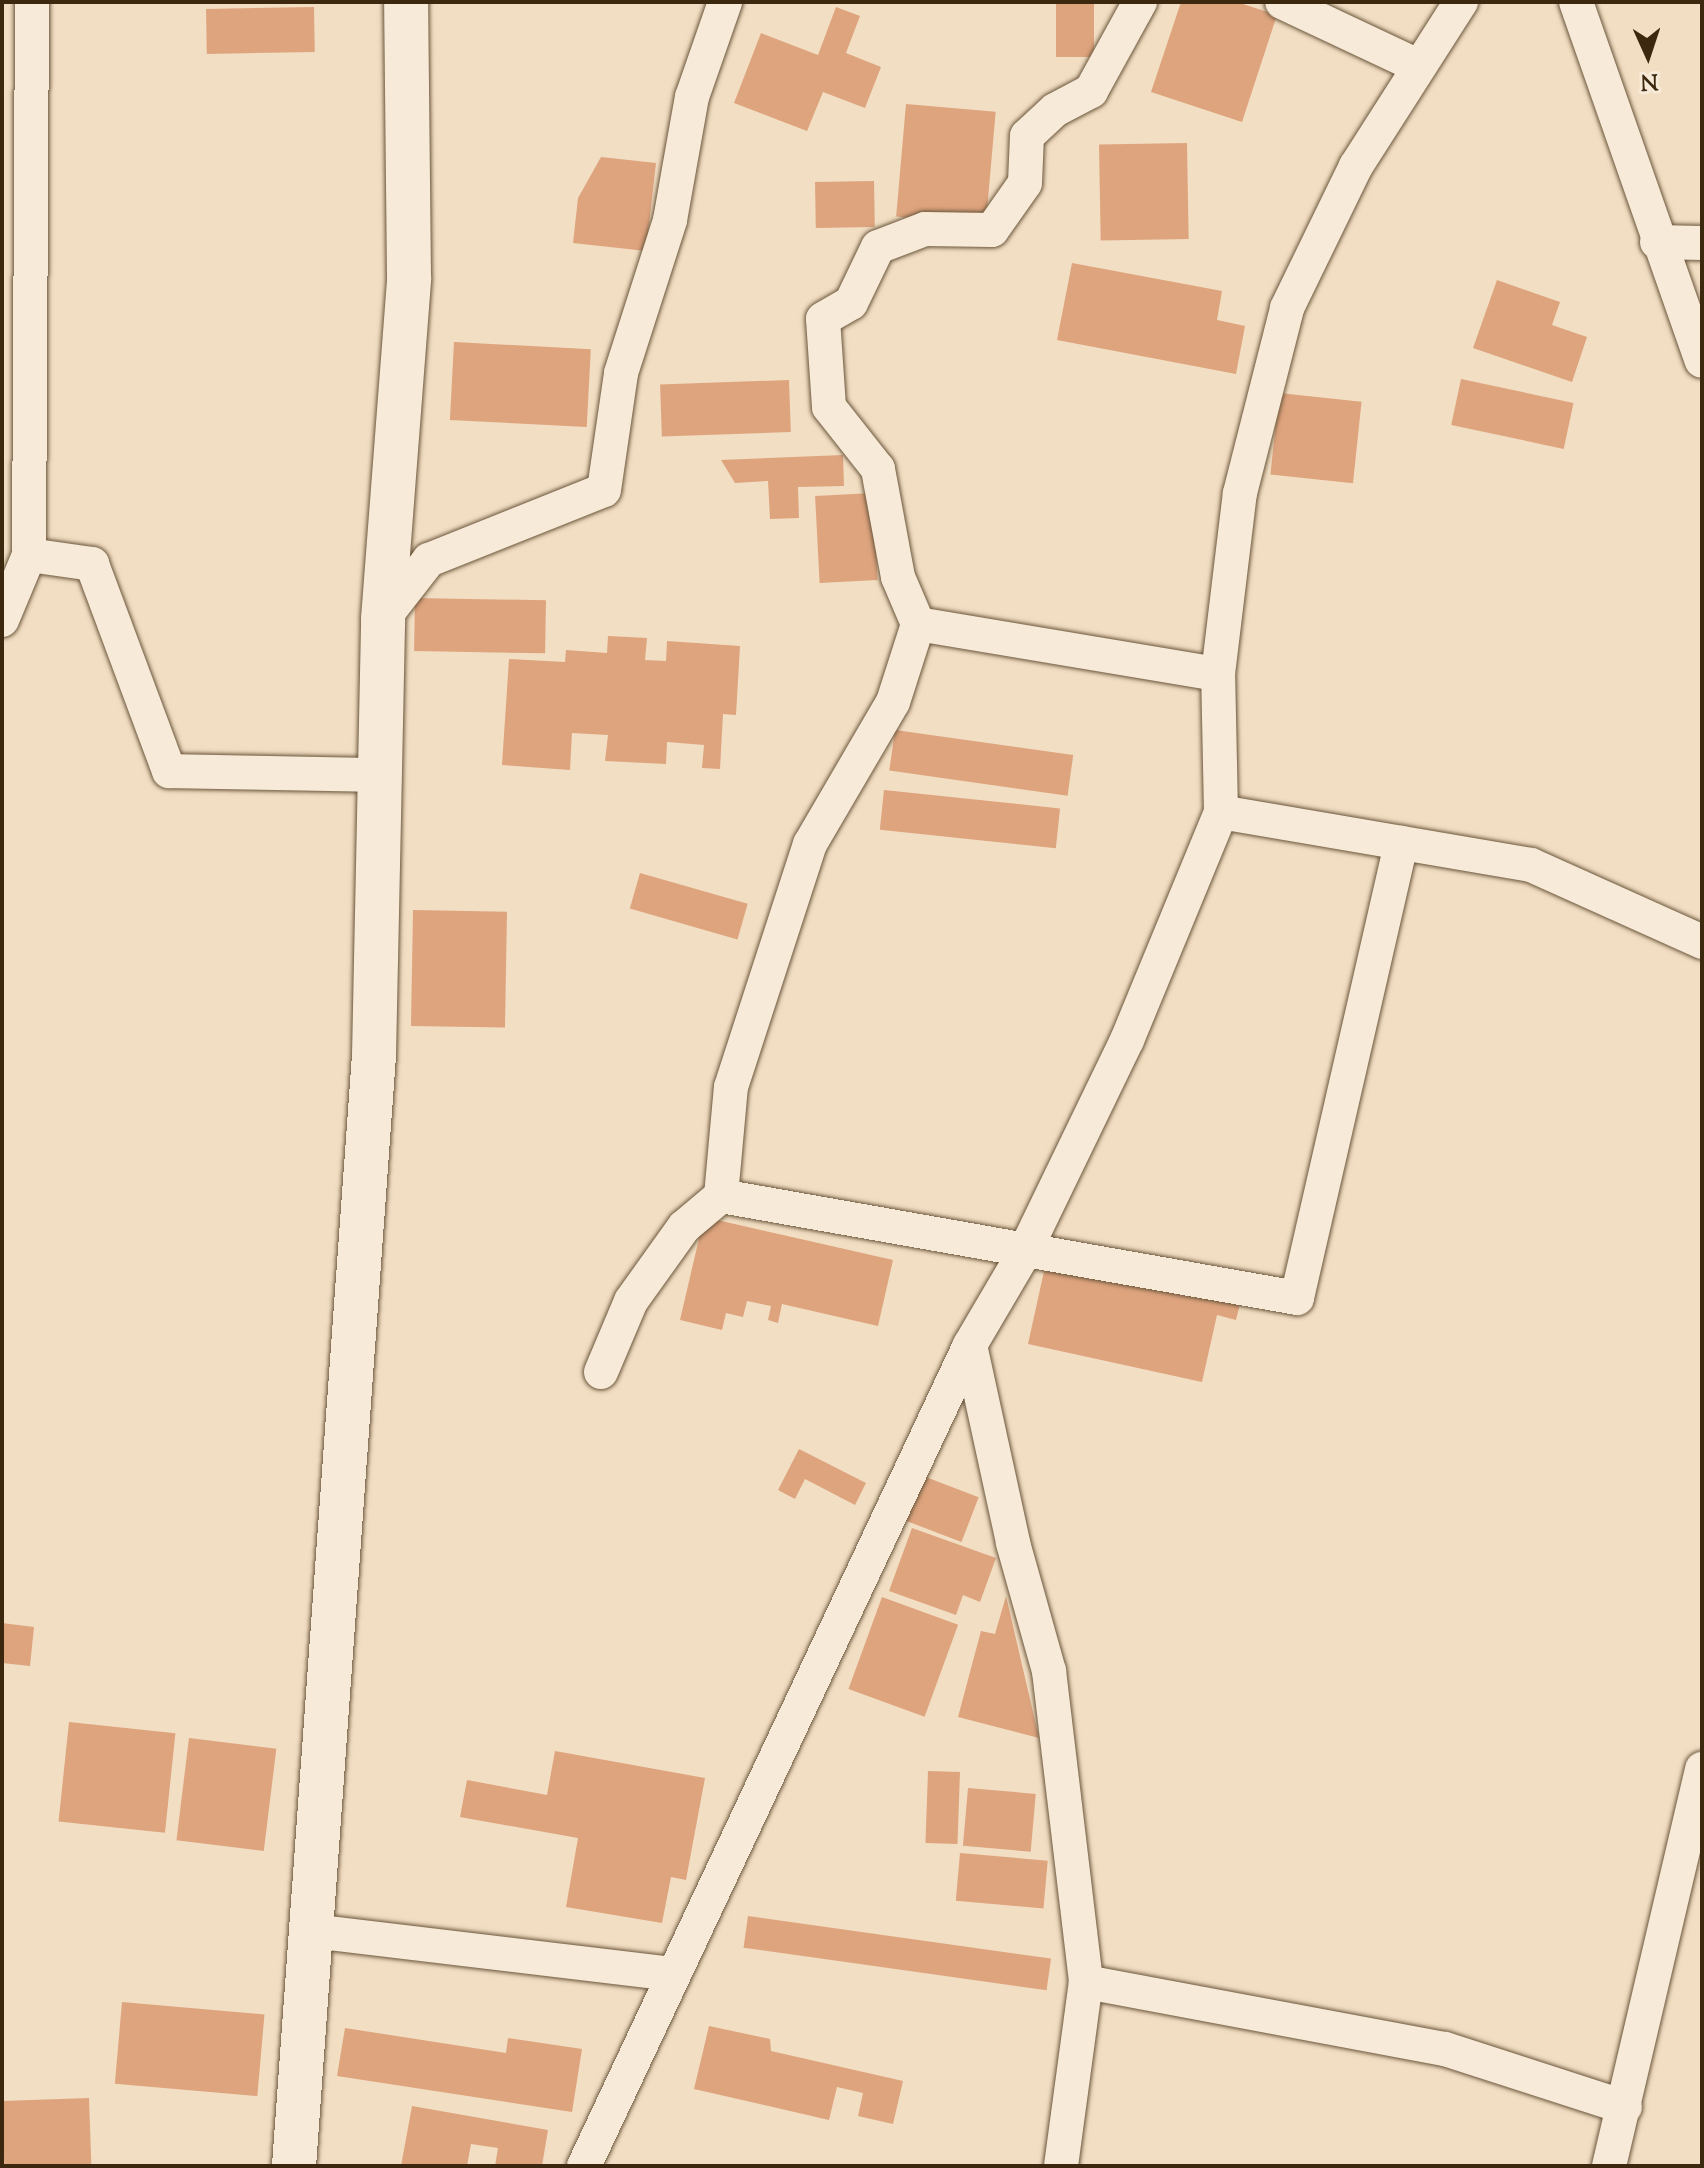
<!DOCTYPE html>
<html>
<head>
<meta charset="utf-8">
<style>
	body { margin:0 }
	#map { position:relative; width:1704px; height:2168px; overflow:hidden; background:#f2dec3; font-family:"Sorts Mill Goudy",serif }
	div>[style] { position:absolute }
	.building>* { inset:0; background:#dea47e; transform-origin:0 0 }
	.roads { filter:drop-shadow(0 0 2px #6a563b) drop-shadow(0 0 2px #6a563b) }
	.minor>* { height:34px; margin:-17px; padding:0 17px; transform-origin:17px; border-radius:17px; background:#f7ead8 }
	.secondary>* { height:44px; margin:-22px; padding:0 22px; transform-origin:22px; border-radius:22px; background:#f7ead8 }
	span { translate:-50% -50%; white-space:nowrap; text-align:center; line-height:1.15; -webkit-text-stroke:8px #f7ead8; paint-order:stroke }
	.frame { position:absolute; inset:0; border:4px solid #3c280e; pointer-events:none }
	.north { position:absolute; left:1608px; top:16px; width:80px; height:80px; -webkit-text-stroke:6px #f7ead8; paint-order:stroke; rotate:177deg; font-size:22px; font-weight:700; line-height:32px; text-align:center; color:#3c280e }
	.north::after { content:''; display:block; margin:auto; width:28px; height:36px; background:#3c280e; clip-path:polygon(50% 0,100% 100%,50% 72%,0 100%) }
</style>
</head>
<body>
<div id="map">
	<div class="building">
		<i style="left:1056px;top:2px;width:38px;height:55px"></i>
		<i style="clip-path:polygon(1181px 2px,1237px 2px,1277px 15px,1242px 122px,1151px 92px)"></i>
		<i style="left:314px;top:7px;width:45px;height:108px;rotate:89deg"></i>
		<i style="clip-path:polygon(836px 7px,860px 16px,846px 53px,881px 67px,865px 108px,823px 92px,807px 131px,734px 103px,761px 33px,818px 55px)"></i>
		<i style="left:906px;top:104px;width:90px;height:113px;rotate:5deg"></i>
		<i style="left:1187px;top:143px;width:96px;height:88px;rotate:89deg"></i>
		<i style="clip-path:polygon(601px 157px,656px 163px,646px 251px,573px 243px,578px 198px)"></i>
		<i style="left:874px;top:181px;width:46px;height:59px;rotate:89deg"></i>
		<i style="clip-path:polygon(1072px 263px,1222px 291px,1217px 320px,1245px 326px,1236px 374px,1057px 340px)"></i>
		<i style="clip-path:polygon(1497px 280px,1560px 302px,1552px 325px,1587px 337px,1572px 382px,1473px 348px)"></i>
		<i style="left:454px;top:342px;width:137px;height:78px;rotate:3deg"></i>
		<i style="left:1461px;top:379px;width:115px;height:47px;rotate:12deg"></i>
		<i style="left:789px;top:380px;width:52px;height:129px;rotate:88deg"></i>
		<i style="left:1279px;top:393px;width:83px;height:82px;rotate:6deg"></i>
		<i style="clip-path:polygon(843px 455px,844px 486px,798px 487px,799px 518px,770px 519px,768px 481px,735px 483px,721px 460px)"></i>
		<i style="left:873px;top:493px;width:87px;height:58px;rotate:87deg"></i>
		<i style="left:415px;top:598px;width:131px;height:53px;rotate:1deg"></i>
		<i style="clip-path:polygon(608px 636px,647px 638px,645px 660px,666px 661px,667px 641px,740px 646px,736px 715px,723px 714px,720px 769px,702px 768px,704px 745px,667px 742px,666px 764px,605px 761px,608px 735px,572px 733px,570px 770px,502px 765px,509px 659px,565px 662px,566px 650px,607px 653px)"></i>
		<i style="left:895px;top:730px;width:180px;height:41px;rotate:8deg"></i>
		<i style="left:884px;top:790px;width:177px;height:40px;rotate:6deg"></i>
		<i style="left:640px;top:873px;width:112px;height:37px;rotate:16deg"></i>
		<i style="left:413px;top:910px;width:94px;height:116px;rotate:1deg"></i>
		<i style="clip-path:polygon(704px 1217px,893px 1260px,878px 1326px,782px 1304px,778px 1323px,768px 1320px,771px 1306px,747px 1301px,743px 1317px,726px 1313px,722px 1330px,680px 1320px)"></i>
		<i style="clip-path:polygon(1046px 1262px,1240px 1304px,1236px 1320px,1217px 1315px,1202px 1382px,1028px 1344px)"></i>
		<i style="clip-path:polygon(799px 1449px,866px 1483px,855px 1505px,805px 1479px,795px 1499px,778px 1490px)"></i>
		<i style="left:918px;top:1474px;width:65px;height:48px;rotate:21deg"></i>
		<i style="clip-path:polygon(912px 1528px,996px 1558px,980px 1602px,963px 1595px,956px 1615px,889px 1591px)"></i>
		<i style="clip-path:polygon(1006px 1596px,1039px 1738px,958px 1717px,981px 1631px,995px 1634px)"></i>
		<i style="left:882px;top:1597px;width:81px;height:98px;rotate:20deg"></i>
		<i style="clip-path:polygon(2px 1623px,34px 1627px,30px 1666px,2px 1663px)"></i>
		<i style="left:69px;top:1722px;width:107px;height:100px;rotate:6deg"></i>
		<i style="left:189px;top:1738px;width:88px;height:103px;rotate:7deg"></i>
		<i style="clip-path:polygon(555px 1751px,705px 1778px,686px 1880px,671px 1877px,662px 1923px,566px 1907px,578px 1838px,460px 1817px,467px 1780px,547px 1795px)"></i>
		<i style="left:928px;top:1771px;width:32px;height:72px;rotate:2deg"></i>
		<i style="left:968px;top:1788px;width:68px;height:58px;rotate:5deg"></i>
		<i style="left:960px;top:1853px;width:88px;height:48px;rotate:5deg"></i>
		<i style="left:748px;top:1916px;width:306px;height:32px;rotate:8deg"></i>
		<i style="left:122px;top:2002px;width:143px;height:82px;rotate:5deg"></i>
		<i style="clip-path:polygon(709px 2026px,770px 2039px,771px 2051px,903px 2081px,893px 2124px,858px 2116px,863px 2093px,837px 2087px,829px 2120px,694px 2089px)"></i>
		<i style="clip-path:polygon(345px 2028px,506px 2053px,508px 2038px,582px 2049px,572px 2112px,337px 2076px)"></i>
		<i style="left:89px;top:2098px;width:68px;height:87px;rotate:88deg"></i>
		<i style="clip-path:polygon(412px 2106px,548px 2130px,542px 2166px,495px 2166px,498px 2148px,471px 2144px,467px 2166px,401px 2166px)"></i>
	</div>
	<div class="roads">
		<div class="minor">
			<i style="left:1282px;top:2px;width:150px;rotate:25.2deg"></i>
			<i style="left:1576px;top:2px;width:380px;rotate:70.7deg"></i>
			<i style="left:1657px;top:242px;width:45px;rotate:1.3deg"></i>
			<i style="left:29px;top:555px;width:553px;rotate:-89.69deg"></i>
			<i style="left:383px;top:619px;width:75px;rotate:-52.1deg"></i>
			<i style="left:429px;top:560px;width:188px;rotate:-21.8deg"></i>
			<i style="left:604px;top:490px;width:118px;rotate:-81.7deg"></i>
			<i style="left:621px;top:373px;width:161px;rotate:-72.2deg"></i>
			<i style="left:670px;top:220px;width:125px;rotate:-79.9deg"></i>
			<i style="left:692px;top:97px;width:101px;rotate:-70.8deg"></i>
			<i style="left:2px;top:620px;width:70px;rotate:-67.4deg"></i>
			<i style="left:29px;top:555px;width:64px;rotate:8.1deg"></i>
			<i style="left:92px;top:564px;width:221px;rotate:69.6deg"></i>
			<i style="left:169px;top:771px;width:211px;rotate:1.1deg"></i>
			<i style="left:918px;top:624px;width:51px;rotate:-113.1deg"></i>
			<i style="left:898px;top:577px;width:110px;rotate:-100.5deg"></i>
			<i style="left:878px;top:469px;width:79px;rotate:-128.3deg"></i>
			<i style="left:829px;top:407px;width:88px;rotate:-93.9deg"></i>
			<i style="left:823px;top:319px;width:32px;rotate:-30deg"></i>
			<i style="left:851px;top:303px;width:62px;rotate:-64.3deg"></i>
			<i style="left:878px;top:247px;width:50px;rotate:-21deg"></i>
			<i style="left:925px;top:229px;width:67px;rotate:0.9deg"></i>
			<i style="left:992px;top:230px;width:57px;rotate:-54.9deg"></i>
			<i style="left:1025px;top:183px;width:47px;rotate:-87.6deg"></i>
			<i style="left:1027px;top:136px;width:38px;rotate:-43deg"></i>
			<i style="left:1055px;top:110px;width:41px;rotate:-27.8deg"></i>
			<i style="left:1091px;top:91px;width:102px;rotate:-61.2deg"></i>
			<i style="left:1221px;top:812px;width:314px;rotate:9.7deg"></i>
			<i style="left:1531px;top:865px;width:188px;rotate:24.2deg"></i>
			<i style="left:721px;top:1196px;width:585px;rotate:10.04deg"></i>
			<i style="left:1297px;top:1298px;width:467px;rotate:-77.1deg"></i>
			<i style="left:970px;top:1345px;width:203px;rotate:77.7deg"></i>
			<i style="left:1013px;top:1543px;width:133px;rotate:74.3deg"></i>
			<i style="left:1049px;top:1671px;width:313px;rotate:83.2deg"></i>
			<i style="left:1086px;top:1982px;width:365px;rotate:10.6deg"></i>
			<i style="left:1445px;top:2049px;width:189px;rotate:17.9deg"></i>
			<i style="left:601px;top:1372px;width:77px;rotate:-67.1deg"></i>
			<i style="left:631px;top:1301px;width:91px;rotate:-54.4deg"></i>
			<i style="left:684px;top:1227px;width:48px;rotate:-40deg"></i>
			<i style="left:721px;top:1196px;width:109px;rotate:-84.8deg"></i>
			<i style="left:731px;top:1087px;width:256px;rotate:-72deg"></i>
			<i style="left:810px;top:844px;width:164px;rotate:-59.7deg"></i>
			<i style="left:893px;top:702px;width:82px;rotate:-72.2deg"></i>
			<i style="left:918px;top:624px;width:304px;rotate:9.5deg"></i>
			<i style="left:311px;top:1931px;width:363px;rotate:6.8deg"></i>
			<i style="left:584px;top:2166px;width:907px;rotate:-64.82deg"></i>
			<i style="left:970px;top:1345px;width:107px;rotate:-59.6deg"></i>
			<i style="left:1024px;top:1253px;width:237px;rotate:-64.2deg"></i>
			<i style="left:1127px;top:1040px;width:247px;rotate:-67.6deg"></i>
			<i style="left:1221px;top:812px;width:138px;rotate:-91.2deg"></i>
			<i style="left:1218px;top:674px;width:182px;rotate:-83.1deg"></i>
			<i style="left:1240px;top:493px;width:191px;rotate:-75.7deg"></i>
			<i style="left:1287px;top:308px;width:158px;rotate:-64.1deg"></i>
			<i style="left:1356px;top:166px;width:195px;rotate:-57.4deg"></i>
			<i style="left:1061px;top:2166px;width:186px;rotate:-82.3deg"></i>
			<i style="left:1609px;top:2166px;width:408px;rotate:-76.8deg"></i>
		</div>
		<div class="secondary">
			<i style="left:294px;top:2166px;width:1113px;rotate:-85.88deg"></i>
			<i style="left:374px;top:1056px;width:437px;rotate:-88.8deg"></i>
			<i style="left:383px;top:619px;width:342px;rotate:-85.6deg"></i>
			<i style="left:409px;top:278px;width:276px;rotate:-90.6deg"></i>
		</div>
	</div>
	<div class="frame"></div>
	<div class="north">N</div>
</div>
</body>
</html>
